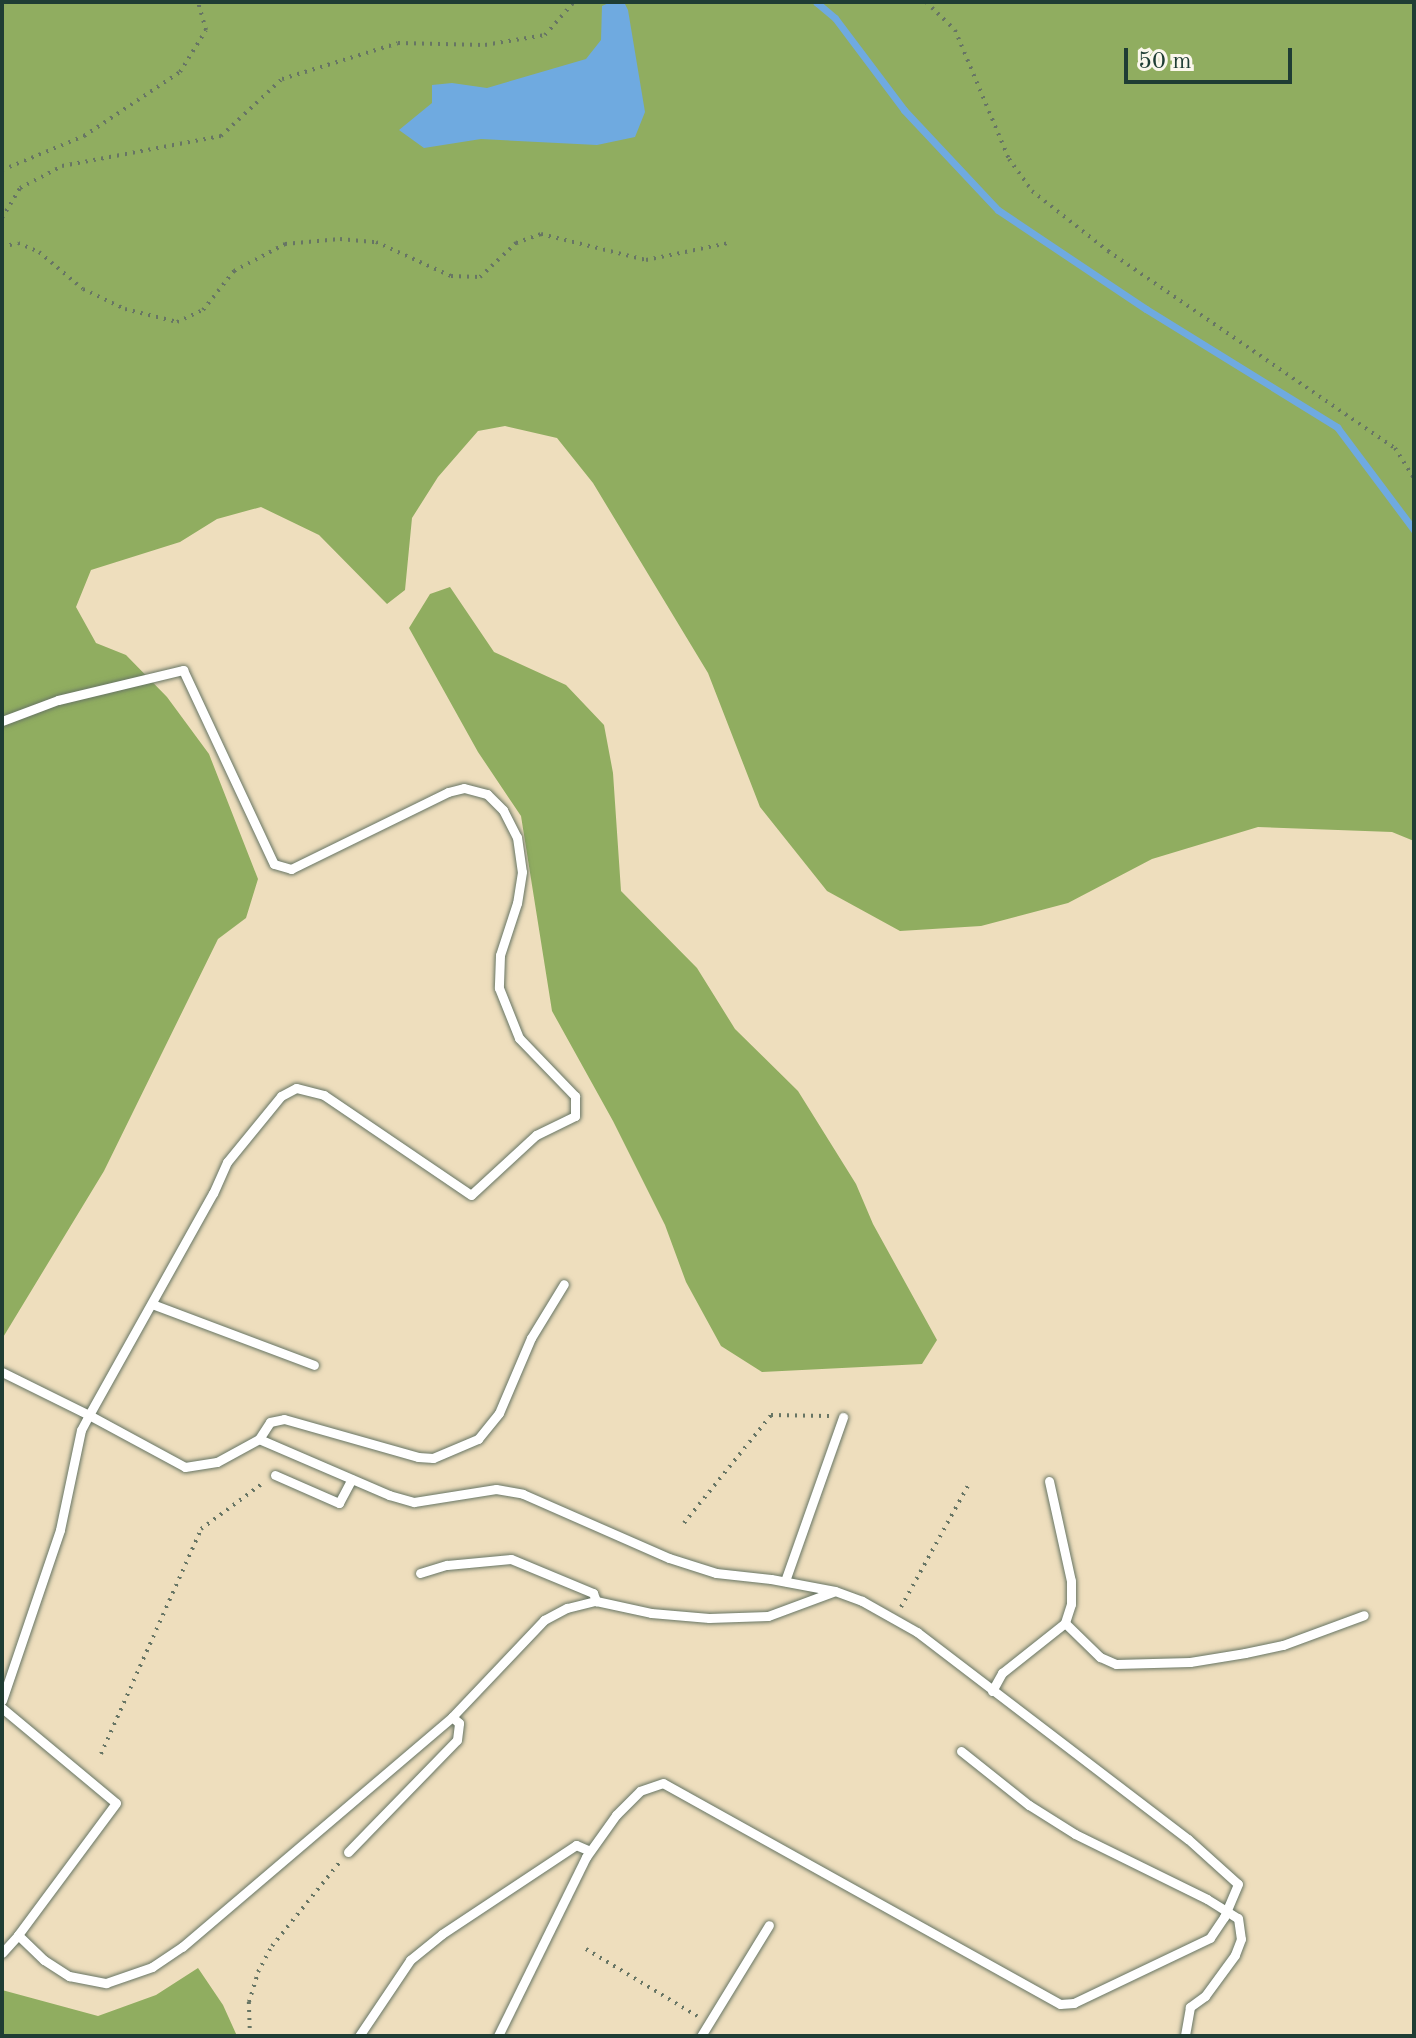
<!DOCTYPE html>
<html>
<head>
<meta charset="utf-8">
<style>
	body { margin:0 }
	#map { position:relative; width:1416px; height:2038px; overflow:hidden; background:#eedebd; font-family:"Old Standard TT",serif }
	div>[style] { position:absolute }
	.forest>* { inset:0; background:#90ad60 }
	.water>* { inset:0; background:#6faae0 }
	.stream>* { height:7px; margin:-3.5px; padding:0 3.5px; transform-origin:3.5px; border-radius:3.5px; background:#6faae0 }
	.path>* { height:4px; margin-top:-2px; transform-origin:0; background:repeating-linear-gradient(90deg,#677564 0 2px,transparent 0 8px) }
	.roads { filter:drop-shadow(0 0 2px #677564) drop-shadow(0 0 2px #677564) }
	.lane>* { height:9px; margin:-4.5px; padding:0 4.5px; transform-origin:4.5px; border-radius:4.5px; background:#fff }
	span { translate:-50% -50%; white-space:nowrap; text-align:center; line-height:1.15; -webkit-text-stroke:6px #fbf7ec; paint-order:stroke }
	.frame { position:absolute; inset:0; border:4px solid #1f3d34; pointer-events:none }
	.scale { position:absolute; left:1124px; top:48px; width:168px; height:36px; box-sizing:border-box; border:4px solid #1f3d34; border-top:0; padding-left:10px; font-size:24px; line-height:28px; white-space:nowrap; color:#1f3d34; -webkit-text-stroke:6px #fbf7ec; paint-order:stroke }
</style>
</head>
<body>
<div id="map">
	<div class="forest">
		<i style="clip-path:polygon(2px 2px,1414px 2px,1414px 841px,1392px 832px,1258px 827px,1152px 859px,1068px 903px,981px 926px,900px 931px,827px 891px,760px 807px,708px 673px,593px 483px,557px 438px,505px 426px,478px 431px,438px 477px,412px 518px,405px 590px,387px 604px,319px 535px,261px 507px,217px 519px,180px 542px,91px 570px,76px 607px,96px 643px,126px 655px,167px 697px,209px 754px,258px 879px,246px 918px,218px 939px,104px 1171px,2px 1339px)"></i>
		<i style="clip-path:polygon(450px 587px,494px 652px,566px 685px,604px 725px,613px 773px,621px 891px,697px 968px,735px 1029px,798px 1091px,856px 1184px,873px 1224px,937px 1340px,922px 1364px,762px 1372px,721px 1346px,686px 1282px,665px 1225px,613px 1121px,552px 1011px,521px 816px,478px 752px,409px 628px,430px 594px)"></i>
		<i style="clip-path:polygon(198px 1968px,223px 2005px,237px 2036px,2px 2036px,2px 1990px,98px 2016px,156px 1995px)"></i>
	</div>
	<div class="water">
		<i style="clip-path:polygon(611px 2px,624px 2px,628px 10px,645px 112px,635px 137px,597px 145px,481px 139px,424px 148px,399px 130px,432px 103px,432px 85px,452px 83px,487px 88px,586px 59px,601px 40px,602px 6px)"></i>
	</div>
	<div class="stream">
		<i style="left:816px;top:2px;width:25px;rotate:40deg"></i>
		<i style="left:835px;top:18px;width:115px;rotate:53.1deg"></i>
		<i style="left:904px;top:110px;width:137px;rotate:46.8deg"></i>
		<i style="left:998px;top:210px;width:178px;rotate:33.8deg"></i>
		<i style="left:1146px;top:309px;width:225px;rotate:31.7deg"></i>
		<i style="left:1337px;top:427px;width:129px;rotate:53.2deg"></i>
	</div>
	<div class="path">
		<i style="left:926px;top:2px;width:40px;rotate:44deg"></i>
		<i style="left:955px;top:30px;width:140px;rotate:67.3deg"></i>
		<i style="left:1009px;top:159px;width:39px;rotate:54deg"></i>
		<i style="left:1032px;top:191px;width:97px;rotate:38.3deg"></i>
		<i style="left:1108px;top:251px;width:348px;rotate:34.5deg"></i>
		<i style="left:1395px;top:448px;width:36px;rotate:58deg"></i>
		<i style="left:2px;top:170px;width:89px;rotate:-22.5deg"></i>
		<i style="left:84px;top:136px;width:115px;rotate:-33.7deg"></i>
		<i style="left:180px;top:72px;width:49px;rotate:-58.2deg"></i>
		<i style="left:206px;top:30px;width:29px;rotate:-106deg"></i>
		<i style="left:2px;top:218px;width:35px;rotate:-59deg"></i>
		<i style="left:20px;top:188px;width:47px;rotate:-27.6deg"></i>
		<i style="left:62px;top:166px;width:162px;rotate:-10.7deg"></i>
		<i style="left:221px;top:136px;width:83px;rotate:-43.1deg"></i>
		<i style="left:282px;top:79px;width:121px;rotate:-17.2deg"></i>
		<i style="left:398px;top:43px;width:87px;rotate:1.3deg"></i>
		<i style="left:485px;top:45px;width:61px;rotate:-9.5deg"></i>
		<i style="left:545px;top:35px;width:44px;rotate:-48.7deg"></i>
		<i style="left:2px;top:247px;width:16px;rotate:-14deg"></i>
		<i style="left:18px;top:243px;width:23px;rotate:23deg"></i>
		<i style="left:39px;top:252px;width:57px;rotate:40.1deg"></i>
		<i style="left:83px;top:289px;width:47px;rotate:25.5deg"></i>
		<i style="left:125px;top:309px;width:54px;rotate:14deg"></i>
		<i style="left:177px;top:322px;width:29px;rotate:-25deg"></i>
		<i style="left:203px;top:310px;width:50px;rotate:-51.5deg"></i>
		<i style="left:234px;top:271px;width:58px;rotate:-27.9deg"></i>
		<i style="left:285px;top:244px;width:55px;rotate:-5.2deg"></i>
		<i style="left:340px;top:239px;width:36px;rotate:5deg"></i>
		<i style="left:376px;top:242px;width:82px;rotate:24.4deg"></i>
		<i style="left:451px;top:276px;width:29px;rotate:2deg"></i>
		<i style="left:480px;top:277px;width:50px;rotate:-43.4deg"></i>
		<i style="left:516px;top:243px;width:27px;rotate:-20deg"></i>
		<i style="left:541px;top:234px;width:108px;rotate:13.9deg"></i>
		<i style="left:646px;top:260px;width:85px;rotate:-11.6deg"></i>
		<i style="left:684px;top:1523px;width:139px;rotate:-51.1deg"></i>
		<i style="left:771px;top:1415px;width:58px;rotate:1deg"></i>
		<i style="left:901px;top:1607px;width:141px;rotate:-61.1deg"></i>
		<i style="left:101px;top:1754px;width:246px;rotate:-66deg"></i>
		<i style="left:201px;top:1529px;width:77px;rotate:-36.6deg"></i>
		<i style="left:586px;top:1949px;width:130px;rotate:31.1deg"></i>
		<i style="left:250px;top:2036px;width:34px;rotate:-92deg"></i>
		<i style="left:249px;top:2002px;width:31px;rotate:-73deg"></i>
		<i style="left:258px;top:1972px;width:30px;rotate:-62deg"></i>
		<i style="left:272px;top:1946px;width:107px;rotate:-51.1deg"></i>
	</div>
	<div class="roads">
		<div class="lane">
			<i style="left:2px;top:721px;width:60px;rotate:-20.6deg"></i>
			<i style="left:58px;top:700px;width:129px;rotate:-13.5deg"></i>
			<i style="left:183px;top:670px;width:214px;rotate:64.9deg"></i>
			<i style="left:274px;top:864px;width:18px;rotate:16deg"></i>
			<i style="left:291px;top:869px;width:175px;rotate:-26.1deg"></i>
			<i style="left:448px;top:792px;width:16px;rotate:-14deg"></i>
			<i style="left:464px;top:788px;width:24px;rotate:15deg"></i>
			<i style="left:487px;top:794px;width:23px;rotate:45deg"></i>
			<i style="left:503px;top:810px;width:30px;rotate:63deg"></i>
			<i style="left:517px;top:837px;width:35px;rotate:82deg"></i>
			<i style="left:522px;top:872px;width:31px;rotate:99deg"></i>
			<i style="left:517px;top:903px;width:55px;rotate:108.1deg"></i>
			<i style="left:500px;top:955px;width:33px;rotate:92deg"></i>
			<i style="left:499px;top:988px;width:54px;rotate:68.2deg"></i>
			<i style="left:519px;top:1038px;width:81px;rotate:46deg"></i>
			<i style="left:575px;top:1096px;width:20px;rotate:90deg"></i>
			<i style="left:575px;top:1116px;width:43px;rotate:154deg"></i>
			<i style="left:536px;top:1135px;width:88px;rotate:137.3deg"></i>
			<i style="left:471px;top:1195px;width:178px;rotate:-145.8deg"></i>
			<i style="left:324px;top:1095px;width:29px;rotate:-166deg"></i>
			<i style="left:296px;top:1088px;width:17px;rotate:152deg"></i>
			<i style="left:281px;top:1096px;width:85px;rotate:129.3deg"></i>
			<i style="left:227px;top:1162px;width:34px;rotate:114deg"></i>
			<i style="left:213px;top:1193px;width:254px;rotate:119.2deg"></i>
			<i style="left:89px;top:1415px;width:109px;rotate:28.4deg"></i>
			<i style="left:185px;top:1467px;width:32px;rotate:-9deg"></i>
			<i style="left:217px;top:1462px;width:48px;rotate:-28.7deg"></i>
			<i style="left:259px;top:1439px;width:142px;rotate:23.3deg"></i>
			<i style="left:389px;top:1495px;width:26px;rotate:16deg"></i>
			<i style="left:414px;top:1502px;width:83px;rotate:-9deg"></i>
			<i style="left:496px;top:1489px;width:27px;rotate:10deg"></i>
			<i style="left:523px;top:1494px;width:159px;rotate:23.7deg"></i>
			<i style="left:669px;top:1558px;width:49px;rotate:17.7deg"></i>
			<i style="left:716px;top:1573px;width:55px;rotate:6.2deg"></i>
			<i style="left:771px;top:1579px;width:65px;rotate:10.6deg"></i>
			<i style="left:835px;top:1591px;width:29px;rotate:20deg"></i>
			<i style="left:862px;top:1601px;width:63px;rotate:29.4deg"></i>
			<i style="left:917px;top:1632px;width:341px;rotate:37.4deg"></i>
			<i style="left:1188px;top:1839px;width:67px;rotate:42deg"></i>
			<i style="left:1238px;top:1884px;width:36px;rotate:113deg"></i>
			<i style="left:1224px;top:1917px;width:25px;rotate:124deg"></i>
			<i style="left:1210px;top:1938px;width:151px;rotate:154.5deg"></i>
			<i style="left:1074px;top:2003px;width:14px;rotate:176deg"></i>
			<i style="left:1060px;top:2004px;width:454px;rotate:-150.9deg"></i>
			<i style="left:663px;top:1783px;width:24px;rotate:161deg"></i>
			<i style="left:640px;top:1791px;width:34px;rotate:135deg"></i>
			<i style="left:616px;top:1815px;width:52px;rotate:125.5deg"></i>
			<i style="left:586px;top:1857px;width:199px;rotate:116.2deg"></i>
			<i style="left:152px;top:1304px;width:173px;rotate:20.6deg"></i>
			<i style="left:2px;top:1372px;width:97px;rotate:26.3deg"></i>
			<i style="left:89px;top:1415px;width:17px;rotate:118deg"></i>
			<i style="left:81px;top:1430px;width:102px;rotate:101.9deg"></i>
			<i style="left:60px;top:1530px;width:180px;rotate:108.8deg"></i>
			<i style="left:259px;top:1439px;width:20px;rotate:-57deg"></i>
			<i style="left:270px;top:1422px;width:14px;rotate:-12deg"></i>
			<i style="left:284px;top:1419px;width:139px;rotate:15.8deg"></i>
			<i style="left:418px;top:1457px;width:15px;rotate:4deg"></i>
			<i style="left:433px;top:1458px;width:49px;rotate:-22.9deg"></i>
			<i style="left:478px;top:1439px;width:33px;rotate:-51deg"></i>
			<i style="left:499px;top:1413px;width:82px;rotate:-66.9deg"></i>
			<i style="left:531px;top:1338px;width:63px;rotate:-58.6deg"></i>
			<i style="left:275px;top:1475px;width:70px;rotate:23.6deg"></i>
			<i style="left:339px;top:1503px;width:27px;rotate:-62deg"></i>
			<i style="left:1049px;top:1481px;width:102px;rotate:77.6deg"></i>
			<i style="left:1071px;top:1581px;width:23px;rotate:90deg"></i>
			<i style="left:1071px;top:1604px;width:20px;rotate:108deg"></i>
			<i style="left:420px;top:1573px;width:28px;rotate:-17deg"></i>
			<i style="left:447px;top:1565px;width:64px;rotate:-5.4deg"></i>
			<i style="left:511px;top:1559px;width:89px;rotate:22.5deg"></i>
			<i style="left:593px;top:1593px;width:9px;rotate:69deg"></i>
			<i style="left:785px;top:1581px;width:174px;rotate:-70.5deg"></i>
			<i style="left:992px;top:1691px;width:21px;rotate:-61deg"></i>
			<i style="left:1002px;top:1673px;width:80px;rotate:-38.4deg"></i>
			<i style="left:1065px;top:1623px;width:49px;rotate:44.2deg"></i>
			<i style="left:1100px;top:1657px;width:17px;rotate:24deg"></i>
			<i style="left:1116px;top:1664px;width:74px;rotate:-1.5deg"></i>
			<i style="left:1190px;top:1662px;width:56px;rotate:-9.3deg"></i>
			<i style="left:1245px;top:1653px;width:39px;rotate:-12deg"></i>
			<i style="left:1283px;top:1645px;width:86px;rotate:-20.3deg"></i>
			<i style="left:2px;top:1708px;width:148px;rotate:39.8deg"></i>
			<i style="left:116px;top:1803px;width:164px;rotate:126.6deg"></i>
			<i style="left:18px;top:1935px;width:36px;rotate:44deg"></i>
			<i style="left:44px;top:1960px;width:30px;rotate:33deg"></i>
			<i style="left:69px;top:1976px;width:38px;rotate:11deg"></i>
			<i style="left:106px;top:1983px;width:49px;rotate:-19.2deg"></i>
			<i style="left:152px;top:1967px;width:36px;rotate:-34deg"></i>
			<i style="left:182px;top:1947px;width:355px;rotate:-40.4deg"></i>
			<i style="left:452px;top:1717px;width:134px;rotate:-46.5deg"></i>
			<i style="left:544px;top:1620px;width:26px;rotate:-28deg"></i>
			<i style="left:567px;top:1608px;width:30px;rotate:-14deg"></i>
			<i style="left:596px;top:1601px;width:56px;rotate:12.3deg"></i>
			<i style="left:651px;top:1613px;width:58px;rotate:4.9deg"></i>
			<i style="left:709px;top:1618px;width:59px;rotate:-1.9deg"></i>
			<i style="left:768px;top:1616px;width:69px;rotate:-20.3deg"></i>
			<i style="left:961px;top:1751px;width:87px;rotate:38.5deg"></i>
			<i style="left:1029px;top:1805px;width:54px;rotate:32.2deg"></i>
			<i style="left:1075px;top:1834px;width:147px;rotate:26.2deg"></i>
			<i style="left:1207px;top:1899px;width:36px;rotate:32deg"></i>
			<i style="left:1238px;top:1918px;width:21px;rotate:82deg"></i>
			<i style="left:1241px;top:1939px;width:17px;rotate:111deg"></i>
			<i style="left:1235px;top:1955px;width:51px;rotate:126.2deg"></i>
			<i style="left:1205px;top:1996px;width:19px;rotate:144deg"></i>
			<i style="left:1190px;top:2007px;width:29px;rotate:100deg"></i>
			<i style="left:348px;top:1852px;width:156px;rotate:-45.8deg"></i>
			<i style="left:457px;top:1740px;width:17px;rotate:-83deg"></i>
			<i style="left:459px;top:1723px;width:9px;rotate:-139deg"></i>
			<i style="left:2px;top:1953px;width:24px;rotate:-48deg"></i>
			<i style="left:359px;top:2036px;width:92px;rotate:-56.1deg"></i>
			<i style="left:410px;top:1960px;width:41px;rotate:-39.1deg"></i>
			<i style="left:442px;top:1934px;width:161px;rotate:-33.6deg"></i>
			<i style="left:576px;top:1845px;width:15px;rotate:23deg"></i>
			<i style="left:701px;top:2036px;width:130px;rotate:-58.5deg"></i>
		</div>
	</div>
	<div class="frame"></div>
	<div class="scale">50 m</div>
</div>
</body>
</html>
